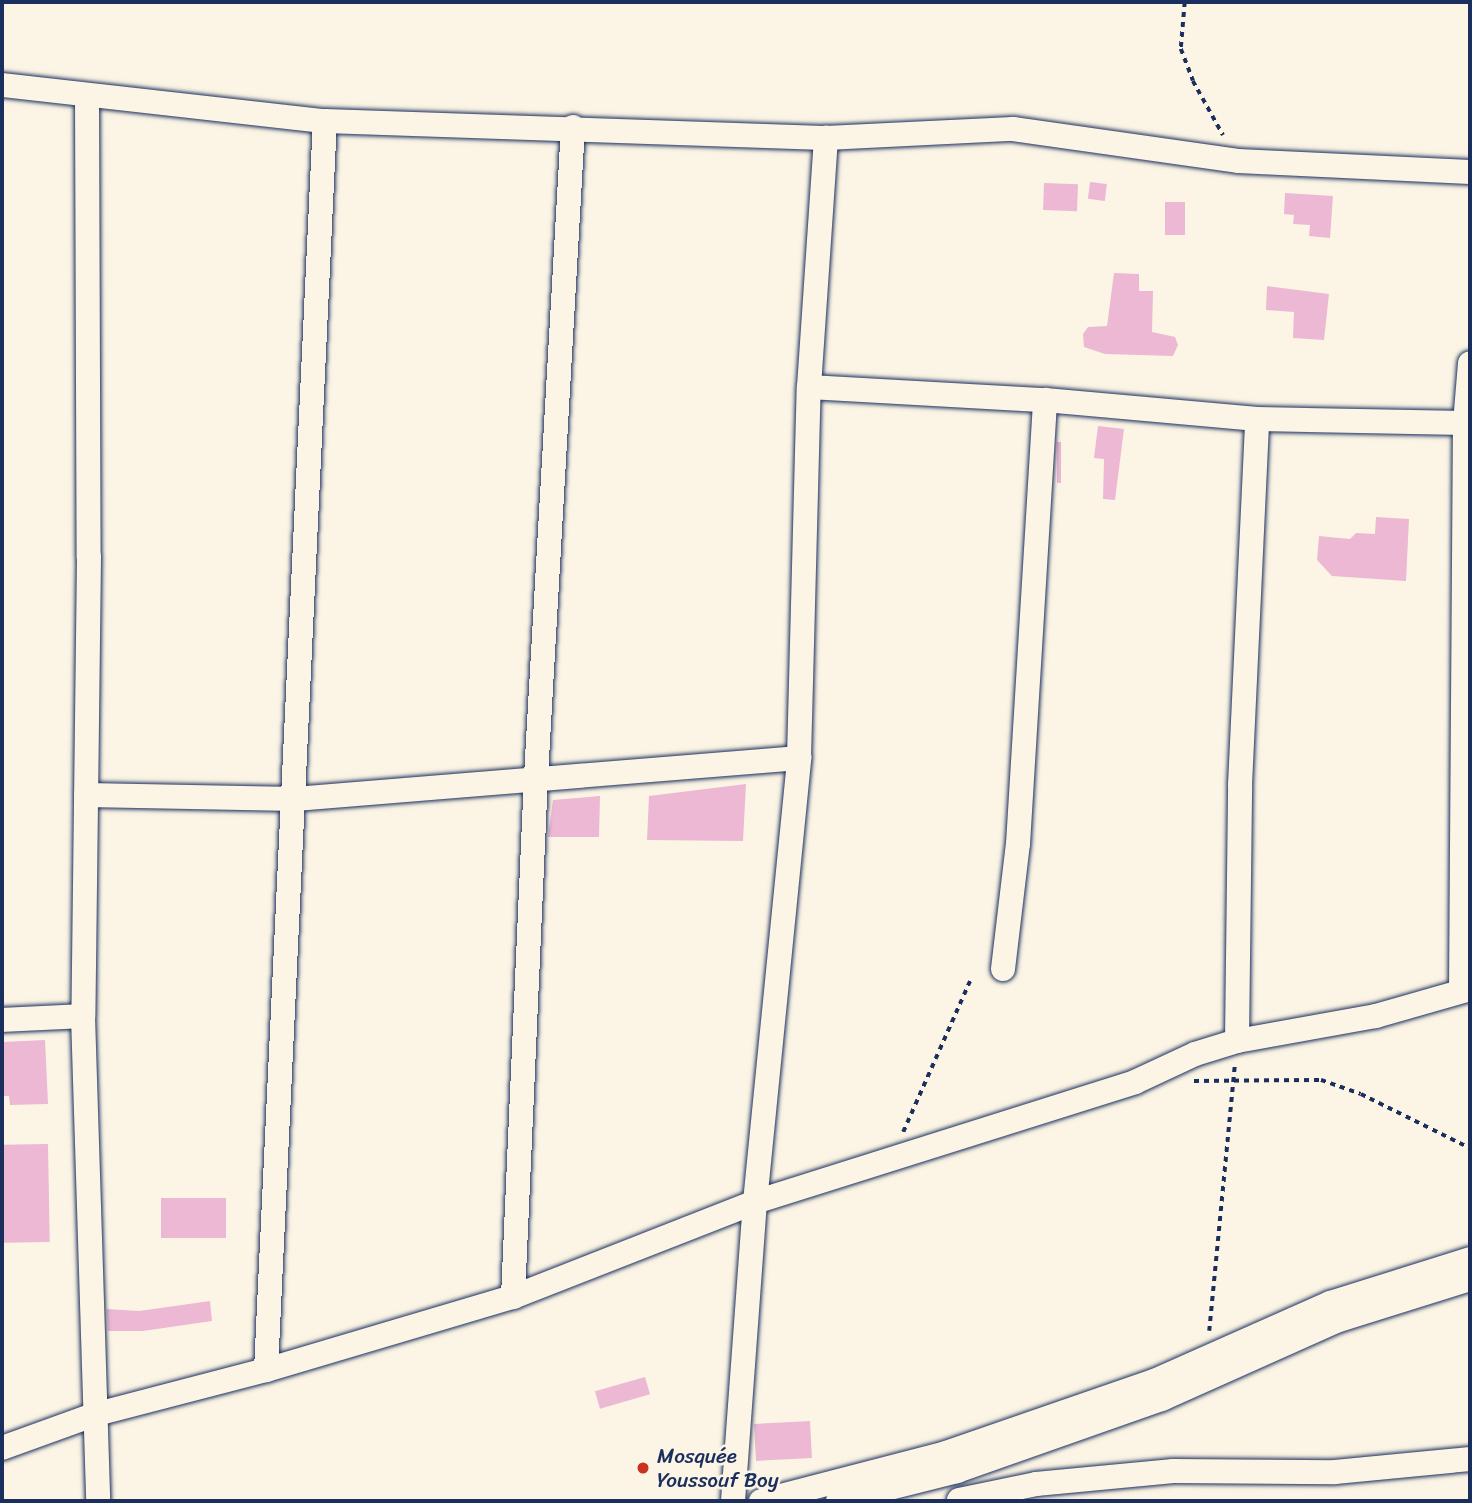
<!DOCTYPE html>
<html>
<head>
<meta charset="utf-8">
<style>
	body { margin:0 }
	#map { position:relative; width:1472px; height:1503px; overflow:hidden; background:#fcf5e5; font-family:Sriracha,sans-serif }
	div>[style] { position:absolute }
	.building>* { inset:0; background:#ecb8d4; transform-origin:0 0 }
	.path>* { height:3.5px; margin-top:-1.75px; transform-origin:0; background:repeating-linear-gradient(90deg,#1b2f5e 0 5px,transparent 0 10px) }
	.roads { filter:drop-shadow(0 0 2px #1b2f5e) drop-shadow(0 0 2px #1b2f5e) }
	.minor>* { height:24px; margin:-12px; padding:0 12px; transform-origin:12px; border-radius:12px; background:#fcf5e5 }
	.dots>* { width:19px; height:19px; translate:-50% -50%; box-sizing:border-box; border:4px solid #fcf5e5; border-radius:50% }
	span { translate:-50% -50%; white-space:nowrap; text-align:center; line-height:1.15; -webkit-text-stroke:5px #fcf5e5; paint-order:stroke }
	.poi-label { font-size:21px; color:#1b2f5e }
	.left { translate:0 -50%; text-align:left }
	.frame { position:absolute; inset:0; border:4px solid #1b2f5e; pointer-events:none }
</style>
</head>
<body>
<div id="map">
	<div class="building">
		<i style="left:1090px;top:182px;width:17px;height:17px;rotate:7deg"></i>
		<i style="left:1044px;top:183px;width:34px;height:27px;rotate:2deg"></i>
		<i style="clip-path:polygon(1285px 193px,1333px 196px,1330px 238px,1309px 236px,1310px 225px,1293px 224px,1294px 215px,1284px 214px)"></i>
		<i style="left:1165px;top:202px;width:20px;height:33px"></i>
		<i style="clip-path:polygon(1114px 273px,1139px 274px,1139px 291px,1153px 291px,1152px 332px,1175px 337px,1178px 345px,1173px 356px,1105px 354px,1084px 347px,1083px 334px,1088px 327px,1107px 326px)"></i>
		<i style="clip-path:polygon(1267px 286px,1329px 294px,1324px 340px,1293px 338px,1294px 312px,1266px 310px)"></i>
		<i style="clip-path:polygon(1098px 426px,1124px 429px,1115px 500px,1103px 499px,1104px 459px,1094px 458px)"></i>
		<i style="left:1057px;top:442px;width:4px;height:41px"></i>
		<i style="clip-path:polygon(1376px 517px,1409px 519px,1406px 581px,1332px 576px,1317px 560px,1319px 536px,1350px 539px,1356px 533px,1375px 534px)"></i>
		<i style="clip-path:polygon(746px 784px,743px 841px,647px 840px,649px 796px)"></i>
		<i style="clip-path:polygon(600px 796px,599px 837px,548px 837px,553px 800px)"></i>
		<i style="clip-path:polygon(45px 1040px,48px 1104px,10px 1105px,9px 1096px,2px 1096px,2px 1042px)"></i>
		<i style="left:48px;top:1144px;width:98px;height:46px;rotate:89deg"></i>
		<i style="left:226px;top:1198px;width:40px;height:65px;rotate:90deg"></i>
		<i style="clip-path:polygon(210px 1301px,212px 1321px,143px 1331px,108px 1331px,107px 1309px,139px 1311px)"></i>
		<i style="left:645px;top:1377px;width:18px;height:52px;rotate:74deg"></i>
		<i style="left:810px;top:1421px;width:37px;height:56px;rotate:87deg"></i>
	</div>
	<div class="path">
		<i style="left:1185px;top:2px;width:47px;rotate:94.9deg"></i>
		<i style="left:1181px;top:49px;width:34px;rotate:69deg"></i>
		<i style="left:1193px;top:81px;width:62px;rotate:60.9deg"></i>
		<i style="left:1194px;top:1081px;width:127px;rotate:-0.5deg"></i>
		<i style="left:1321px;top:1080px;width:42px;rotate:19.3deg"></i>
		<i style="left:1361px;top:1094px;width:122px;rotate:26.4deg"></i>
		<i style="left:903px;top:1132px;width:165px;rotate:-66.1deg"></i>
		<i style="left:1209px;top:1331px;width:269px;rotate:-84.5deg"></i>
	</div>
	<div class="roads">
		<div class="minor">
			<i style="left:2px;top:85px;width:325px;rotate:6.4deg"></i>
			<i style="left:325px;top:121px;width:501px;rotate:1.94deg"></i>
			<i style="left:826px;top:138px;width:187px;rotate:-2.8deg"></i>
			<i style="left:1013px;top:129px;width:227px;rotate:8.1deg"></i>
			<i style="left:1238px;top:161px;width:232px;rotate:2.7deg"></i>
			<i style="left:87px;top:95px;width:462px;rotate:89.8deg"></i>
			<i style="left:89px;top:557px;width:459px;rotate:90.7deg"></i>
			<i style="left:83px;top:1016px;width:485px;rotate:88.2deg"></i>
			<i style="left:809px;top:387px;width:236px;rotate:3.2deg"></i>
			<i style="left:1045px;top:400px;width:213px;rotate:5.1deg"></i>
			<i style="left:1257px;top:419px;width:208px;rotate:1.1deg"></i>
			<i style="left:86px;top:795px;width:209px;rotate:1.1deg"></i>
			<i style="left:295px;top:799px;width:506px;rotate:-4.65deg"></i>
			<i style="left:1003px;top:969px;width:126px;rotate:-83.2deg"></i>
			<i style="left:1018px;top:844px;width:445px;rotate:-86.5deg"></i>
			<i style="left:1461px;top:991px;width:568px;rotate:-89.6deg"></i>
			<i style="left:1465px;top:423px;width:60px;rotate:-85.2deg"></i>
			<i style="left:2px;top:1020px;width:81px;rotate:-2.8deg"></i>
			<i style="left:1237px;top:1041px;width:256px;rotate:-89.3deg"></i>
			<i style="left:1240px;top:785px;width:366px;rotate:-87.3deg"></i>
			<i style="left:513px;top:1297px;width:522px;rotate:-87.47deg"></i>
			<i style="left:536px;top:776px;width:650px;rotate:-86.74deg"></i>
			<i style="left:266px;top:1370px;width:1250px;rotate:-87.3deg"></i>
			<i style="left:2px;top:1448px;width:97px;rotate:-19.9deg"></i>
			<i style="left:93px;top:1415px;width:179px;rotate:-14.6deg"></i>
			<i style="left:266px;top:1370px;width:258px;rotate:-16.5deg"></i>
			<i style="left:513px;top:1297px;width:260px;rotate:-21.4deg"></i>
			<i style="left:755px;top:1202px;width:398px;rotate:-17.5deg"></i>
			<i style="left:1135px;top:1082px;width:66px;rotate:-25deg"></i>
			<i style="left:1195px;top:1054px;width:44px;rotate:-17.2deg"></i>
			<i style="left:1237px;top:1041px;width:141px;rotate:-10.2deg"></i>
			<i style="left:1376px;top:1016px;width:98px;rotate:-16deg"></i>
			<i style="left:959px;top:1500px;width:79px;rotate:-11.7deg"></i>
			<i style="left:1036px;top:1484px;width:138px;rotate:-5.4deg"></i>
			<i style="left:1173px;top:1471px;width:162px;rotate:0.4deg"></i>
			<i style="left:1335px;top:1472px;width:136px;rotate:-5.5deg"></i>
			<i style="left:733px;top:1501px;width:300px;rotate:-85.8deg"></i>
			<i style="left:755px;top:1202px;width:446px;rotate:-84.3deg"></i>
			<i style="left:799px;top:758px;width:371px;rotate:-88.5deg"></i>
			<i style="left:809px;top:387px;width:250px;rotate:-86.1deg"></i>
			<i style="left:761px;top:1501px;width:191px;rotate:-14.5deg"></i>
			<i style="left:946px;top:1453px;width:220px;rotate:-19.1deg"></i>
			<i style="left:1154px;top:1381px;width:193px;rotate:-23.9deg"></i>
			<i style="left:1330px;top:1303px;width:147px;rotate:-17.4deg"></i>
			<i style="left:838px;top:1501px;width:123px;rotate:-14.1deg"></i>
			<i style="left:957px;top:1471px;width:217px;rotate:-19.4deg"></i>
			<i style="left:1162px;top:1399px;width:191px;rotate:-24.1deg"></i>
			<i style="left:1336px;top:1321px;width:140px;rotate:-17.4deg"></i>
		</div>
	</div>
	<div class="dots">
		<i style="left:643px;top:1468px;background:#c8321e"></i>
	</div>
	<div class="poi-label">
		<span class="left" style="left:657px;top:1468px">Mosquée<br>Youssouf Boy</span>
	</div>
	<div class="frame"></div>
</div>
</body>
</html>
